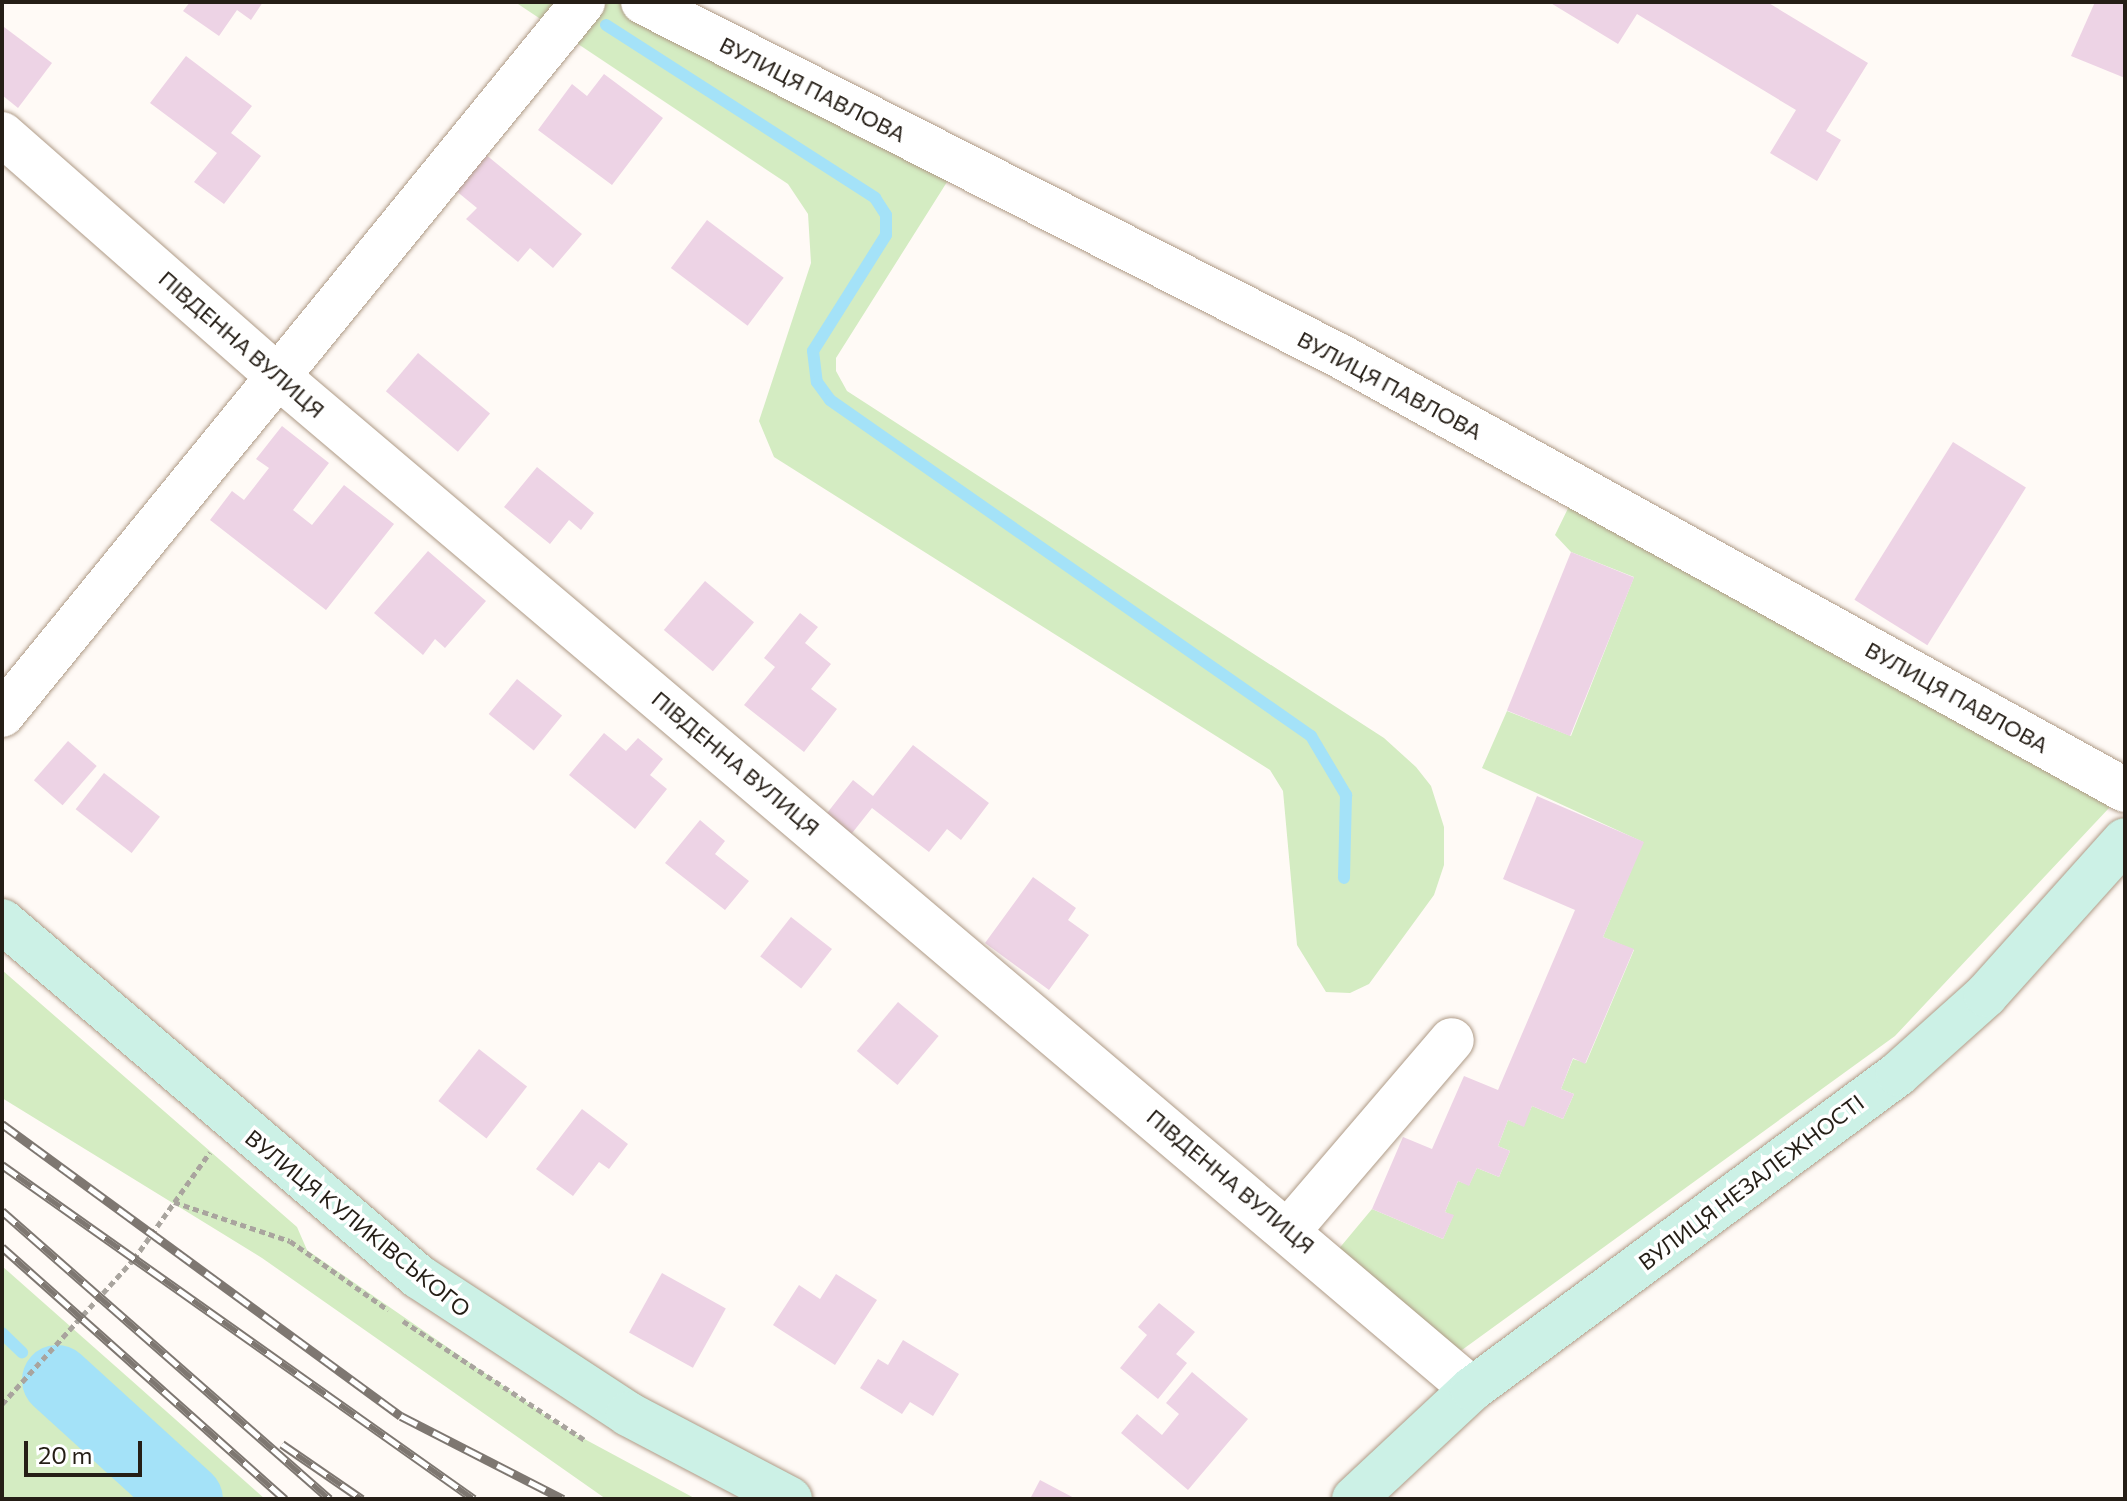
<!DOCTYPE html>
<html>
<head>
<meta charset="utf-8">
<style>
	body { margin:0 }
	#map { position:relative; width:2127px; height:1501px; overflow:hidden; background:#fffaf6; font-family:Commissioner,sans-serif }
	div>[style] { position:absolute }
	.green>* { inset:0; background:#d4ecc2 }
	.stream>* { height:12px; margin:-6px; padding:0 6px; transform-origin:6px; border-radius:6px; background:#a4e2f8 }
	.river>* { height:70px; margin:-35px; padding:0 35px; transform-origin:35px; border-radius:35px; background:#a4e2f8 }
	.building>* { inset:0; background:#edd3e5; transform-origin:0 0 }
	.path>* { height:5px; margin-top:-2.5px; transform-origin:0; background:repeating-linear-gradient(90deg,#a9a49e 0 6px,transparent 0 10px) }
	.roads { filter:drop-shadow(0 0 2px #af9b87) drop-shadow(0 0 2px #af9b87) }
	.street>* { height:44px; margin:-22px; padding:0 22px; transform-origin:22px; border-radius:22px; background:#fff }
	.secondary>* { height:44px; margin:-22px; padding:0 22px; transform-origin:22px; border-radius:22px; background:#ccf1e6 }
	.rail>* { height:9px; margin-top:-4.5px; transform-origin:0; background:repeating-linear-gradient(90deg,#fff 0 18px,#7e7771 0 36px); box-sizing:border-box; border-block:2px solid #7e7771 }
	span { translate:-50% -50%; white-space:nowrap; text-align:center; line-height:1.15; -webkit-text-stroke:7px #fff; paint-order:stroke }
	.street-label { font-size:22px; color:#251e16 }
	.frame { position:absolute; inset:0; border:4px solid #251e16; pointer-events:none }
	.scale { position:absolute; left:24px; top:1441px; width:118px; height:36px; box-sizing:border-box; border:4px solid #251e16; border-top:0; padding-left:10px; font-size:24px; line-height:28px; white-space:nowrap; color:#251e16; -webkit-text-stroke:6px #fff; paint-order:stroke }
</style>
</head>
<body>
<div id="map">
	<div class="green">
		<i style="clip-path:polygon(515px 2px,643px 2px,959px 163px,836px 358px,836px 371px,847px 391px,1384px 738px,1416px 767px,1431px 786px,1444px 827px,1444px 865px,1434px 895px,1369px 984px,1350px 993px,1326px 992px,1297px 945px,1283px 791px,1270px 770px,774px 457px,759px 421px,811px 263px,808px 214px,788px 184px)"></i>
		<i style="clip-path:polygon(1578px 488px,2125px 791px,1895px 1036px,1444px 1363px,1327px 1263px,1372px 1209px,1443px 1239px,1453px 1216px,1445px 1212px,1458px 1181px,1469px 1185px,1477px 1168px,1499px 1177px,1510px 1151px,1498px 1146px,1508px 1120px,1523px 1126px,1532px 1106px,1563px 1119px,1574px 1094px,1561px 1089px,1573px 1059px,1586px 1063px,1634px 950px,1603px 937px,1643px 842px,1482px 768px,1507px 711px,1571px 736px,1634px 577px,1571px 552px,1555px 535px)"></i>
		<i style="clip-path:polygon(2px 970px,297px 1227px,307px 1250px,564px 1428px,696px 1499px,606px 1499px,262px 1258px,2px 1098px)"></i>
		<i style="clip-path:polygon(2px 1266px,131px 1380px,265px 1499px,2px 1499px)"></i>
	</div>
	<div class="stream">
		<i style="left:606px;top:25px;width:320px;rotate:32.7deg"></i>
		<i style="left:875px;top:198px;width:20px;rotate:57deg"></i>
		<i style="left:886px;top:215px;width:20px;rotate:90deg"></i>
		<i style="left:886px;top:235px;width:137px;rotate:122.2deg"></i>
		<i style="left:813px;top:351px;width:31px;rotate:83deg"></i>
		<i style="left:817px;top:382px;width:22px;rotate:54deg"></i>
		<i style="left:830px;top:400px;width:587px;rotate:34.94deg"></i>
		<i style="left:1311px;top:736px;width:69px;rotate:59.3deg"></i>
		<i style="left:1346px;top:795px;width:83px;rotate:91.4deg"></i>
		<i style="left:2px;top:1333px;width:28px;rotate:44deg"></i>
	</div>
	<div class="river">
		<i style="left:57px;top:1380px;width:177px;rotate:42.3deg"></i>
	</div>
	<div class="building">
		<i style="clip-path:polygon(190px 2px,263px 2px,251px 20px,237px 10px,219px 36px,183px 11px)"></i>
		<i style="clip-path:polygon(1549px 2px,1767px 2px,1868px 63px,1826px 131px,1841px 140px,1817px 181px,1770px 153px,1796px 110px,1637px 14px,1618px 44px)"></i>
		<i style="clip-path:polygon(2095px 2px,2125px 2px,2125px 78px,2071px 56px)"></i>
		<i style="clip-path:polygon(4px 27px,52px 63px,18px 108px,2px 95px)"></i>
		<i style="clip-path:polygon(186px 56px,252px 106px,231px 133px,261px 156px,224px 204px,194px 182px,217px 153px,150px 103px)"></i>
		<i style="clip-path:polygon(604px 74px,663px 118px,612px 185px,538px 130px,572px 84px,587px 96px)"></i>
		<i style="clip-path:polygon(485px 154px,582px 234px,553px 268px,530px 248px,518px 262px,466px 219px,477px 208px,455px 190px)"></i>
		<i style="left:707px;top:220px;width:96px;height:60px;rotate:37deg"></i>
		<i style="left:418px;top:353px;width:94px;height:50px;rotate:40deg"></i>
		<i style="clip-path:polygon(282px 426px,329px 463px,293px 510px,312px 525px,344px 485px,394px 524px,326px 610px,210px 520px,232px 491px,244px 500px,269px 468px,256px 459px)"></i>
		<i style="left:1953px;top:442px;width:86px;height:186px;rotate:32deg"></i>
		<i style="clip-path:polygon(537px 467px,594px 513px,581px 530px,569px 520px,550px 544px,504px 507px)"></i>
		<i style="clip-path:polygon(428px 551px,486px 601px,445px 648px,435px 639px,423px 655px,374px 613px)"></i>
		<i style="left:1571px;top:552px;width:68px;height:171px;rotate:22deg"></i>
		<i style="left:705px;top:581px;width:64px;height:64px;rotate:40deg"></i>
		<i style="clip-path:polygon(800px 613px,818px 627px,805px 643px,831px 664px,811px 689px,837px 709px,804px 752px,744px 705px,775px 667px,764px 658px)"></i>
		<i style="left:517px;top:679px;width:58px;height:45px;rotate:39deg"></i>
		<i style="clip-path:polygon(604px 733px,626px 751px,638px 738px,663px 759px,650px 775px,667px 789px,635px 829px,569px 775px)"></i>
		<i style="left:68px;top:741px;width:38px;height:52px;rotate:41deg"></i>
		<i style="clip-path:polygon(913px 745px,989px 803px,961px 840px,947px 829px,929px 852px,872px 808px,849px 837px,824px 817px,853px 780px,873px 796px)"></i>
		<i style="left:104px;top:773px;width:71px;height:46px;rotate:38deg"></i>
		<i style="clip-path:polygon(1537px 796px,1644px 842px,1603px 937px,1634px 949px,1585px 1064px,1573px 1058px,1561px 1089px,1574px 1094px,1563px 1119px,1532px 1106px,1524px 1127px,1508px 1120px,1498px 1146px,1510px 1151px,1499px 1177px,1477px 1168px,1469px 1186px,1458px 1181px,1445px 1212px,1454px 1215px,1443px 1239px,1372px 1209px,1403px 1137px,1432px 1149px,1464px 1076px,1498px 1090px,1575px 910px,1503px 879px)"></i>
		<i style="clip-path:polygon(700px 820px,725px 841px,715px 854px,749px 881px,725px 910px,665px 863px)"></i>
		<i style="clip-path:polygon(1033px 877px,1076px 908px,1068px 920px,1089px 935px,1049px 990px,985px 943px)"></i>
		<i style="left:791px;top:917px;width:52px;height:50px;rotate:38deg"></i>
		<i style="left:898px;top:1002px;width:53px;height:64px;rotate:40deg"></i>
		<i style="left:479px;top:1049px;width:61px;height:66px;rotate:38deg"></i>
		<i style="clip-path:polygon(582px 1109px,628px 1144px,609px 1169px,599px 1162px,573px 1196px,536px 1169px)"></i>
		<i style="left:662px;top:1273px;width:73px;height:68px;rotate:29deg"></i>
		<i style="clip-path:polygon(836px 1274px,877px 1300px,835px 1365px,773px 1325px,799px 1285px,820px 1299px)"></i>
		<i style="clip-path:polygon(1159px 1303px,1195px 1332px,1176px 1354px,1187px 1363px,1158px 1399px,1120px 1368px,1147px 1335px,1138px 1327px)"></i>
		<i style="clip-path:polygon(903px 1340px,959px 1374px,933px 1416px,910px 1402px,902px 1414px,860px 1388px,878px 1359px,888px 1365px)"></i>
		<i style="clip-path:polygon(1192px 1372px,1248px 1419px,1188px 1490px,1121px 1433px,1137px 1414px,1162px 1435px,1179px 1414px,1166px 1403px)"></i>
		<i style="clip-path:polygon(1040px 1480px,1076px 1499px,1030px 1499px)"></i>
	</div>
	<div class="path">
		<i style="left:174px;top:1202px;width:122px;rotate:18.6deg"></i>
		<i style="left:290px;top:1241px;width:120px;rotate:35.1deg"></i>
		<i style="left:403px;top:1321px;width:217px;rotate:33.2deg"></i>
		<i style="left:2px;top:1404px;width:196px;rotate:-47.7deg"></i>
		<i style="left:134px;top:1259px;width:131px;rotate:-54.6deg"></i>
	</div>
	<div class="roads">
		<div class="street">
			<i style="left:643px;top:2px;width:782px;rotate:26.93deg"></i>
			<i style="left:1340px;top:356px;width:897px;rotate:28.94deg"></i>
			<i style="left:2px;top:134px;width:370px;rotate:41.3deg"></i>
			<i style="left:280px;top:378px;width:1563px;rotate:40.3deg"></i>
			<i style="left:2px;top:715px;width:920px;rotate:-50.82deg"></i>
			<i style="left:1289px;top:1230px;width:250px;rotate:-49.4deg"></i>
		</div>
		<div class="secondary">
			<i style="left:2px;top:921px;width:548px;rotate:40.49deg"></i>
			<i style="left:419px;top:1277px;width:250px;rotate:33.2deg"></i>
			<i style="left:628px;top:1414px;width:183px;rotate:27.7deg"></i>
			<i style="left:1354px;top:1499px;width:161px;rotate:-43deg"></i>
			<i style="left:1472px;top:1389px;width:530px;rotate:-36.48deg"></i>
			<i style="left:1898px;top:1074px;width:118px;rotate:-41.9deg"></i>
			<i style="left:1986px;top:995px;width:208px;rotate:-48.1deg"></i>
		</div>
	</div>
	<div class="rail">
		<i style="left:2px;top:1124px;width:494px;rotate:36.2deg"></i>
		<i style="left:401px;top:1416px;width:182px;rotate:27.1deg"></i>
		<i style="left:2px;top:1165px;width:578px;rotate:35.28deg"></i>
		<i style="left:2px;top:1211px;width:436px;rotate:41.3deg"></i>
		<i style="left:2px;top:1247px;width:379px;rotate:41.7deg"></i>
		<i style="left:282px;top:1444px;width:97px;rotate:34.5deg"></i>
	</div>
	<div class="street-label">
		<span style="left:813px;top:89px;rotate:27deg">ВУЛИЦЯ ПАВЛОВА</span>
		<span style="left:242px;top:344px;rotate:41deg">ПІВДЕННА ВУЛИЦЯ</span>
		<span style="left:1390px;top:385px;rotate:28deg">ВУЛИЦЯ ПАВЛОВА</span>
		<span style="left:1957px;top:697px;rotate:29deg">ВУЛИЦЯ ПАВЛОВА</span>
		<span style="left:736px;top:763px;rotate:40deg">ПІВДЕННА ВУЛИЦЯ</span>
		<span style="left:1231px;top:1181px;rotate:40deg">ПІВДЕННА ВУЛИЦЯ</span>
		<span style="left:1751px;top:1182px;rotate:-37deg">ВУЛИЦЯ НЕЗАЛЕЖНОСТІ</span>
		<span style="left:358px;top:1223px;rotate:39deg">ВУЛИЦЯ КУЛИКІВСЬКОГО</span>
	</div>
	<div class="frame"></div>
	<div class="scale">20 m</div>
</div>
</body>
</html>
